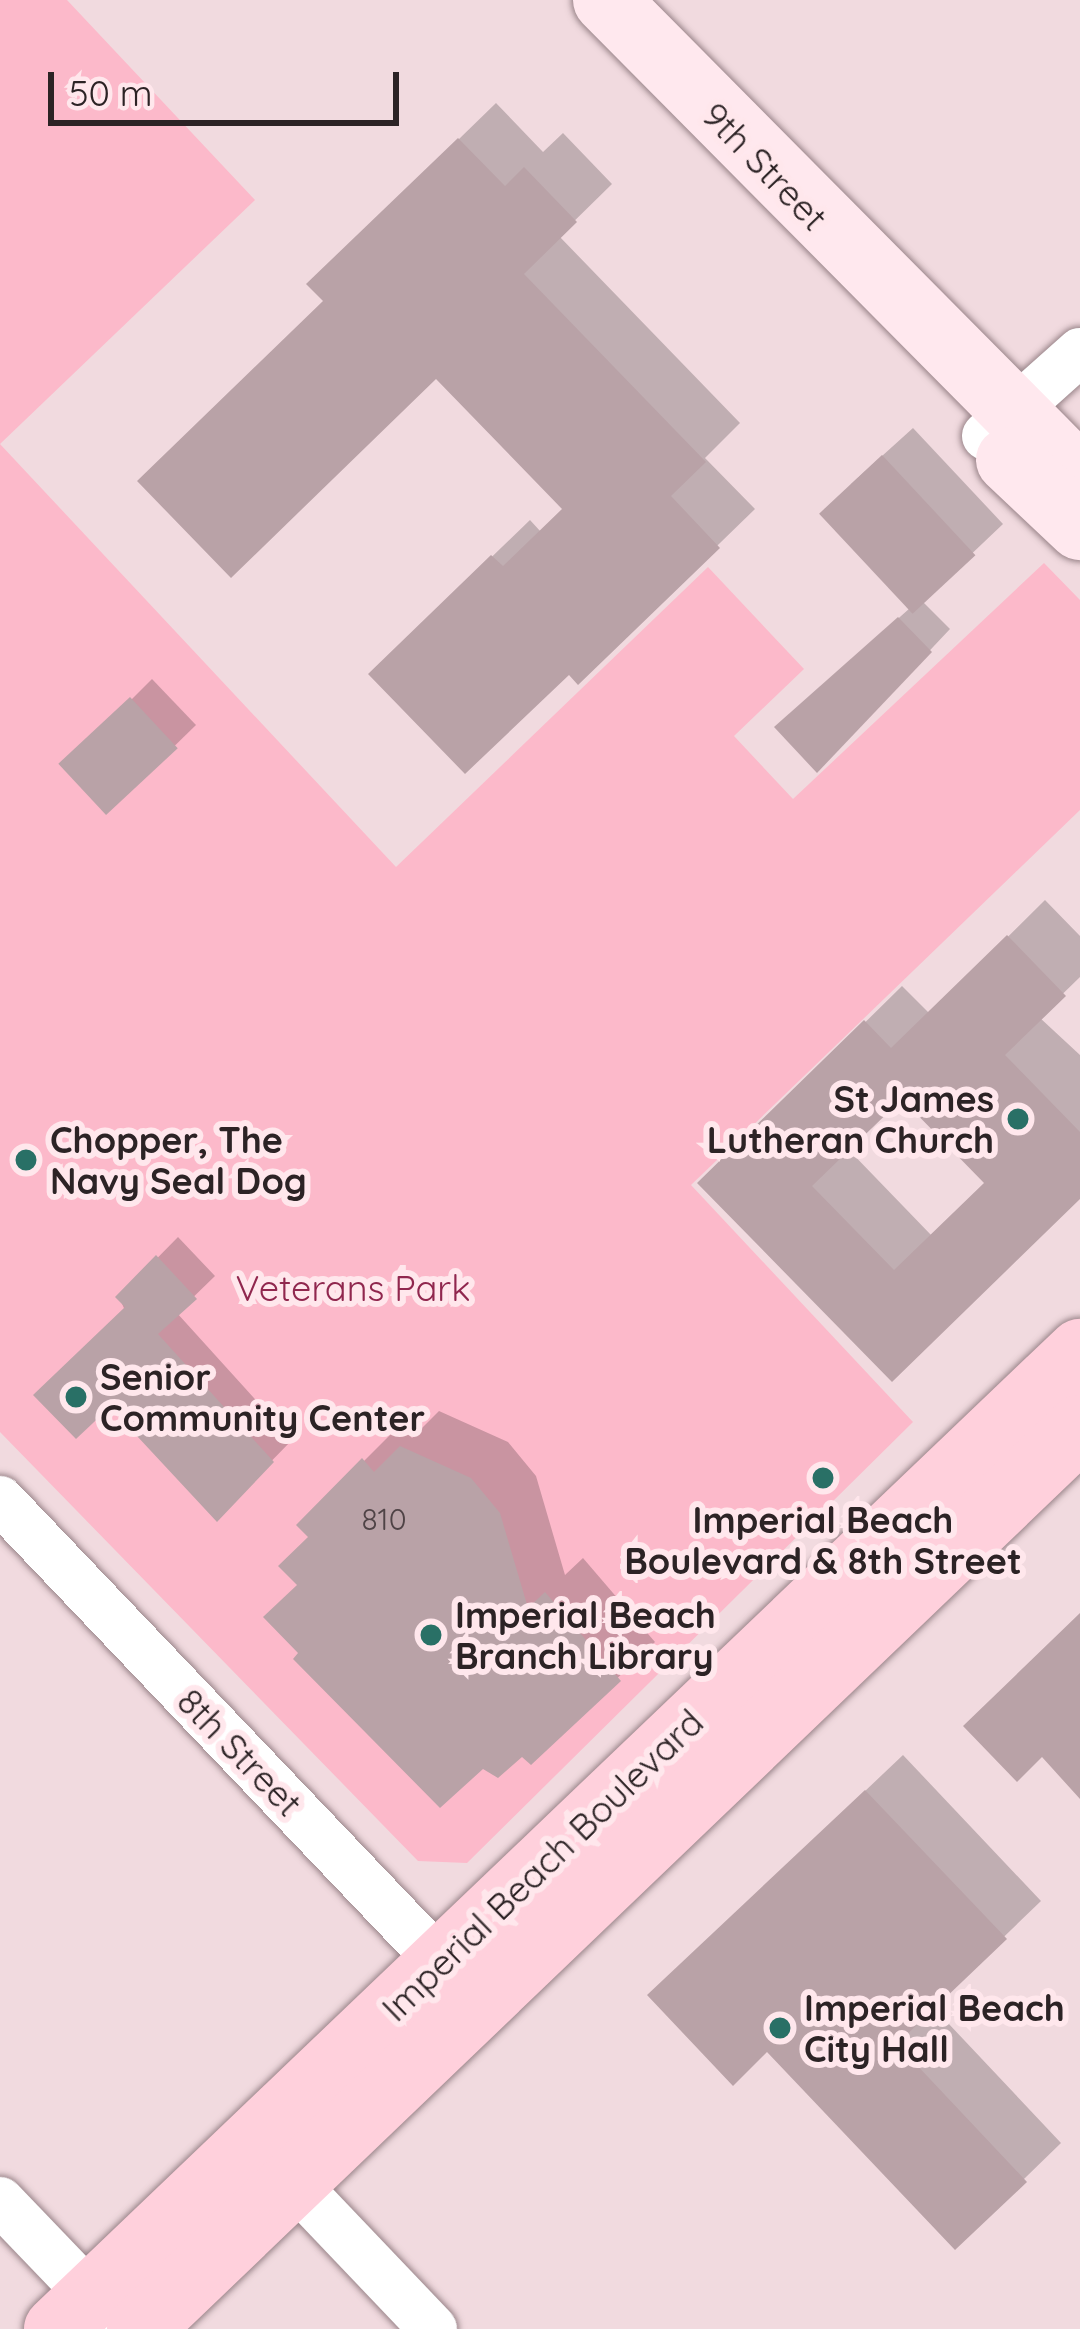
<!DOCTYPE html>
<html>
<head>
<meta charset="utf-8">
<style>
	body { margin:0 }
	#map { position:relative; width:1080px; height:2329px; overflow:hidden; background:#f1dadf; font-family:Quicksand,sans-serif }
	div>[style] { position:absolute }
	.green>* { inset:0; background:#fcb9ca }
	.shadow>* { inset:0; background:#0003 }
	.building>* { inset:0; background:#b9a2a7; transform-origin:0 0 }
	.roads { filter:drop-shadow(0 0 3px #9a858a) drop-shadow(0 0 3px #9a858a) }
	.minor>* { height:48px; margin:-24px; padding:0 24px; transform-origin:24px; border-radius:24px; background:#fff }
	.secondary>* { height:66px; margin:-33px; padding:0 33px; transform-origin:33px; border-radius:33px; background:#ffe8ee }
	.primary>* { height:66px; margin:-33px; padding:0 33px; transform-origin:33px; border-radius:33px; background:#ffd0dc }
	.dots>* { width:33px; height:33px; translate:-50% -50%; box-sizing:border-box; border:6px solid #ffe7ec; border-radius:50% }
	span { translate:-50% -50%; white-space:nowrap; text-align:center; line-height:1.15; -webkit-text-stroke:12px #ffe7ec; paint-order:stroke }
	.number-label { font-size:30px; color:#4f4346 }
	.number-label span { -webkit-text-stroke-width:0 }
	.street-label { font-size:36px; color:#2c2325 }
	.poi-label { font-size:36px; color:#2c2325; font-weight:700 }
	.right { translate:-100% -50%; text-align:right }
	.left { translate:0 -50%; text-align:left }
	.park-label { font-size:36px; color:#90274e }
	.scale { position:absolute; left:48px; top:72px; width:351px; height:54px; box-sizing:border-box; border:6px solid #2c2325; border-top:0; padding-left:15px; font-size:36px; line-height:42px; white-space:nowrap; color:#2c2325; -webkit-text-stroke:9px #ffe7ec; paint-order:stroke }
</style>
</head>
<body>
<div id="map">
	<div class="green">
		<i style="clip-path:polygon(0 0,67px 0,255px 200px,0 444px,396px 867px,708px 567px,804px 669px,734px 736px,793px 799px,1044px 563px,1080px 600px,1080px 810px,691px 1185px,913px 1422px,467px 1863px,418px 1861px,0 1432px)"></i>
	</div>
	<div class="shadow">
		<i style="clip-path:polygon(496px 103px,543px 152px,563px 133px,612px 184px,559px 236px,740px 423px,705px 458px,755px 509px,579px 680px,569px 670px,409px 637px,530px 520px,541px 532px,566px 508px,436px 375px,327px 301px,347px 248px)"></i>
		<i style="clip-path:polygon(913px 428px,1003px 524px,922px 601px,950px 629px,837px 749px,799px 707px,910px 608px,851px 484px)"></i>
		<i style="clip-path:polygon(152px 679px,196px 725px,108px 811px,132px 699px)"></i>
		<i style="clip-path:polygon(evenodd,1045px 900px,1080px 936px,1080px 977px,1039px 1017px,1080px 1055px,1080px 1195px,892px 1378px,702px 1183px,902px 986px,930px 1014px,1045px 900px,902px 1094px,987px 1183px,932px 1236px,847px 1148px,902px 1094px)"></i>
		<i style="clip-path:polygon(178px 1237px,215px 1276px,177px 1313px,292px 1440px,217px 1517px,119px 1297px)"></i>
		<i style="clip-path:polygon(439px 1411px,508px 1442px,536px 1476px,565px 1575px,583px 1558px,655px 1642px,531px 1761px,300px 1584px,311px 1537px,300px 1525px,401px 1424px,412px 1438px)"></i>
		<i style="clip-path:polygon(903px 1755px,1041px 1901px,932px 2006px,1061px 2143px,955px 2246px,688px 1959px)"></i>
	</div>
	<div class="building">
		<i style="clip-path:polygon(458px 138px,505px 186px,524px 167px,577px 222px,524px 274px,706px 462px,671px 496px,720px 548px,578px 685px,569px 675px,465px 774px,368px 674px,491px 555px,503px 566px,562px 509px,436px 379px,231px 578px,137px 481px,323px 301px,306px 284px)"></i>
		<i style="left:882px;top:455px;width:137px;height:86px;rotate:47deg"></i>
		<i style="clip-path:polygon(898px 617px,932px 652px,817px 773px,774px 727px)"></i>
		<i style="left:130px;top:697px;width:70px;height:98px;rotate:47deg"></i>
		<i style="clip-path:polygon(evenodd,1007px 935px,1066px 996px,1005px 1055px,1080px 1132px,1080px 1199px,892px 1382px,697px 1183px,864px 1020px,891px 1048px,1007px 935px,902px 1099px,984px 1183px,894px 1270px,812px 1186px,902px 1099px)"></i>
		<i style="clip-path:polygon(156px 1255px,197px 1299px,158px 1334px,274px 1462px,217px 1522px,110px 1407px,76px 1439px,33px 1395px,125px 1307px,115px 1297px)"></i>
		<i style="clip-path:polygon(400px 1446px,471px 1478px,500px 1513px,528px 1608px,545px 1592px,621px 1681px,531px 1765px,522px 1757px,498px 1778px,483px 1769px,440px 1808px,293px 1659px,298px 1653px,263px 1617px,297px 1585px,278px 1566px,308px 1537px,296px 1525px,362px 1458px,374px 1472px)"></i>
		<i style="clip-path:polygon(1080px 1613px,1080px 1799px,1042px 1757px,1017px 1782px,963px 1726px)"></i>
		<i style="clip-path:polygon(865px 1790px,1007px 1939px,897px 2044px,1027px 2182px,955px 2250px,767px 2052px,733px 2086px,647px 1995px)"></i>
	</div>
	<div class="roads">
		<div class="minor">
			<i style="left:986px;top:436px;width:126px;rotate:-41.8deg"></i>
			<i style="left:0;top:1500px;width:667px;rotate:46.4deg"></i>
			<i style="left:293px;top:2182px;width:203px;rotate:46.4deg"></i>
			<i style="left:0;top:2201px;width:163px;rotate:46.2deg"></i>
		</div>
		<div class="secondary">
			<i style="left:606px;top:0;width:673px;rotate:45.24deg"></i>
			<i style="left:1009px;top:460px;width:98px;rotate:43.3deg"></i>
		</div>
		<div class="primary">
			<i style="left:57px;top:2329px;width:1415px;rotate:-43.68deg"></i>
			<i style="left:140px;top:2329px;width:1302px;rotate:-43.79deg"></i>
		</div>
	</div>
	<div class="dots">
		<i style="left:1018px;top:1119px;background:#297066"></i>
		<i style="left:26px;top:1160px;background:#297066"></i>
		<i style="left:76px;top:1397px;background:#297066"></i>
		<i style="left:823px;top:1478px;background:#297066"></i>
		<i style="left:431px;top:1635px;background:#297066"></i>
		<i style="left:780px;top:2028px;background:#297066"></i>
	</div>
	<div class="number-label">
		<span style="left:384px;top:1519px">810</span>
	</div>
	<div class="street-label">
		<span style="left:765px;top:166px;rotate:46deg">9th Street</span>
		<span style="left:240px;top:1752px;rotate:46deg">8th Street</span>
		<span style="left:542px;top:1865px;rotate:-44deg">Imperial Beach Boulevard</span>
	</div>
	<div class="poi-label">
		<span class="right" style="left:994px;top:1119px">St James<br>Lutheran Church</span>
		<span class="left" style="left:50px;top:1160px">Chopper, The<br>Navy Seal Dog</span>
		<span class="left" style="left:100px;top:1397px">Senior<br>Community Center</span>
		<span style="left:823px;top:1540px">Imperial Beach<br>Boulevard &amp; 8th Street</span>
		<span class="left" style="left:455px;top:1635px">Imperial Beach<br>Branch Library</span>
		<span class="left" style="left:804px;top:2028px">Imperial Beach<br>City Hall</span>
	</div>
	<div class="park-label">
		<span style="left:353px;top:1288px">Veterans Park</span>
	</div>
	<div class="scale">50 m</div>
</div>
</body>
</html>
